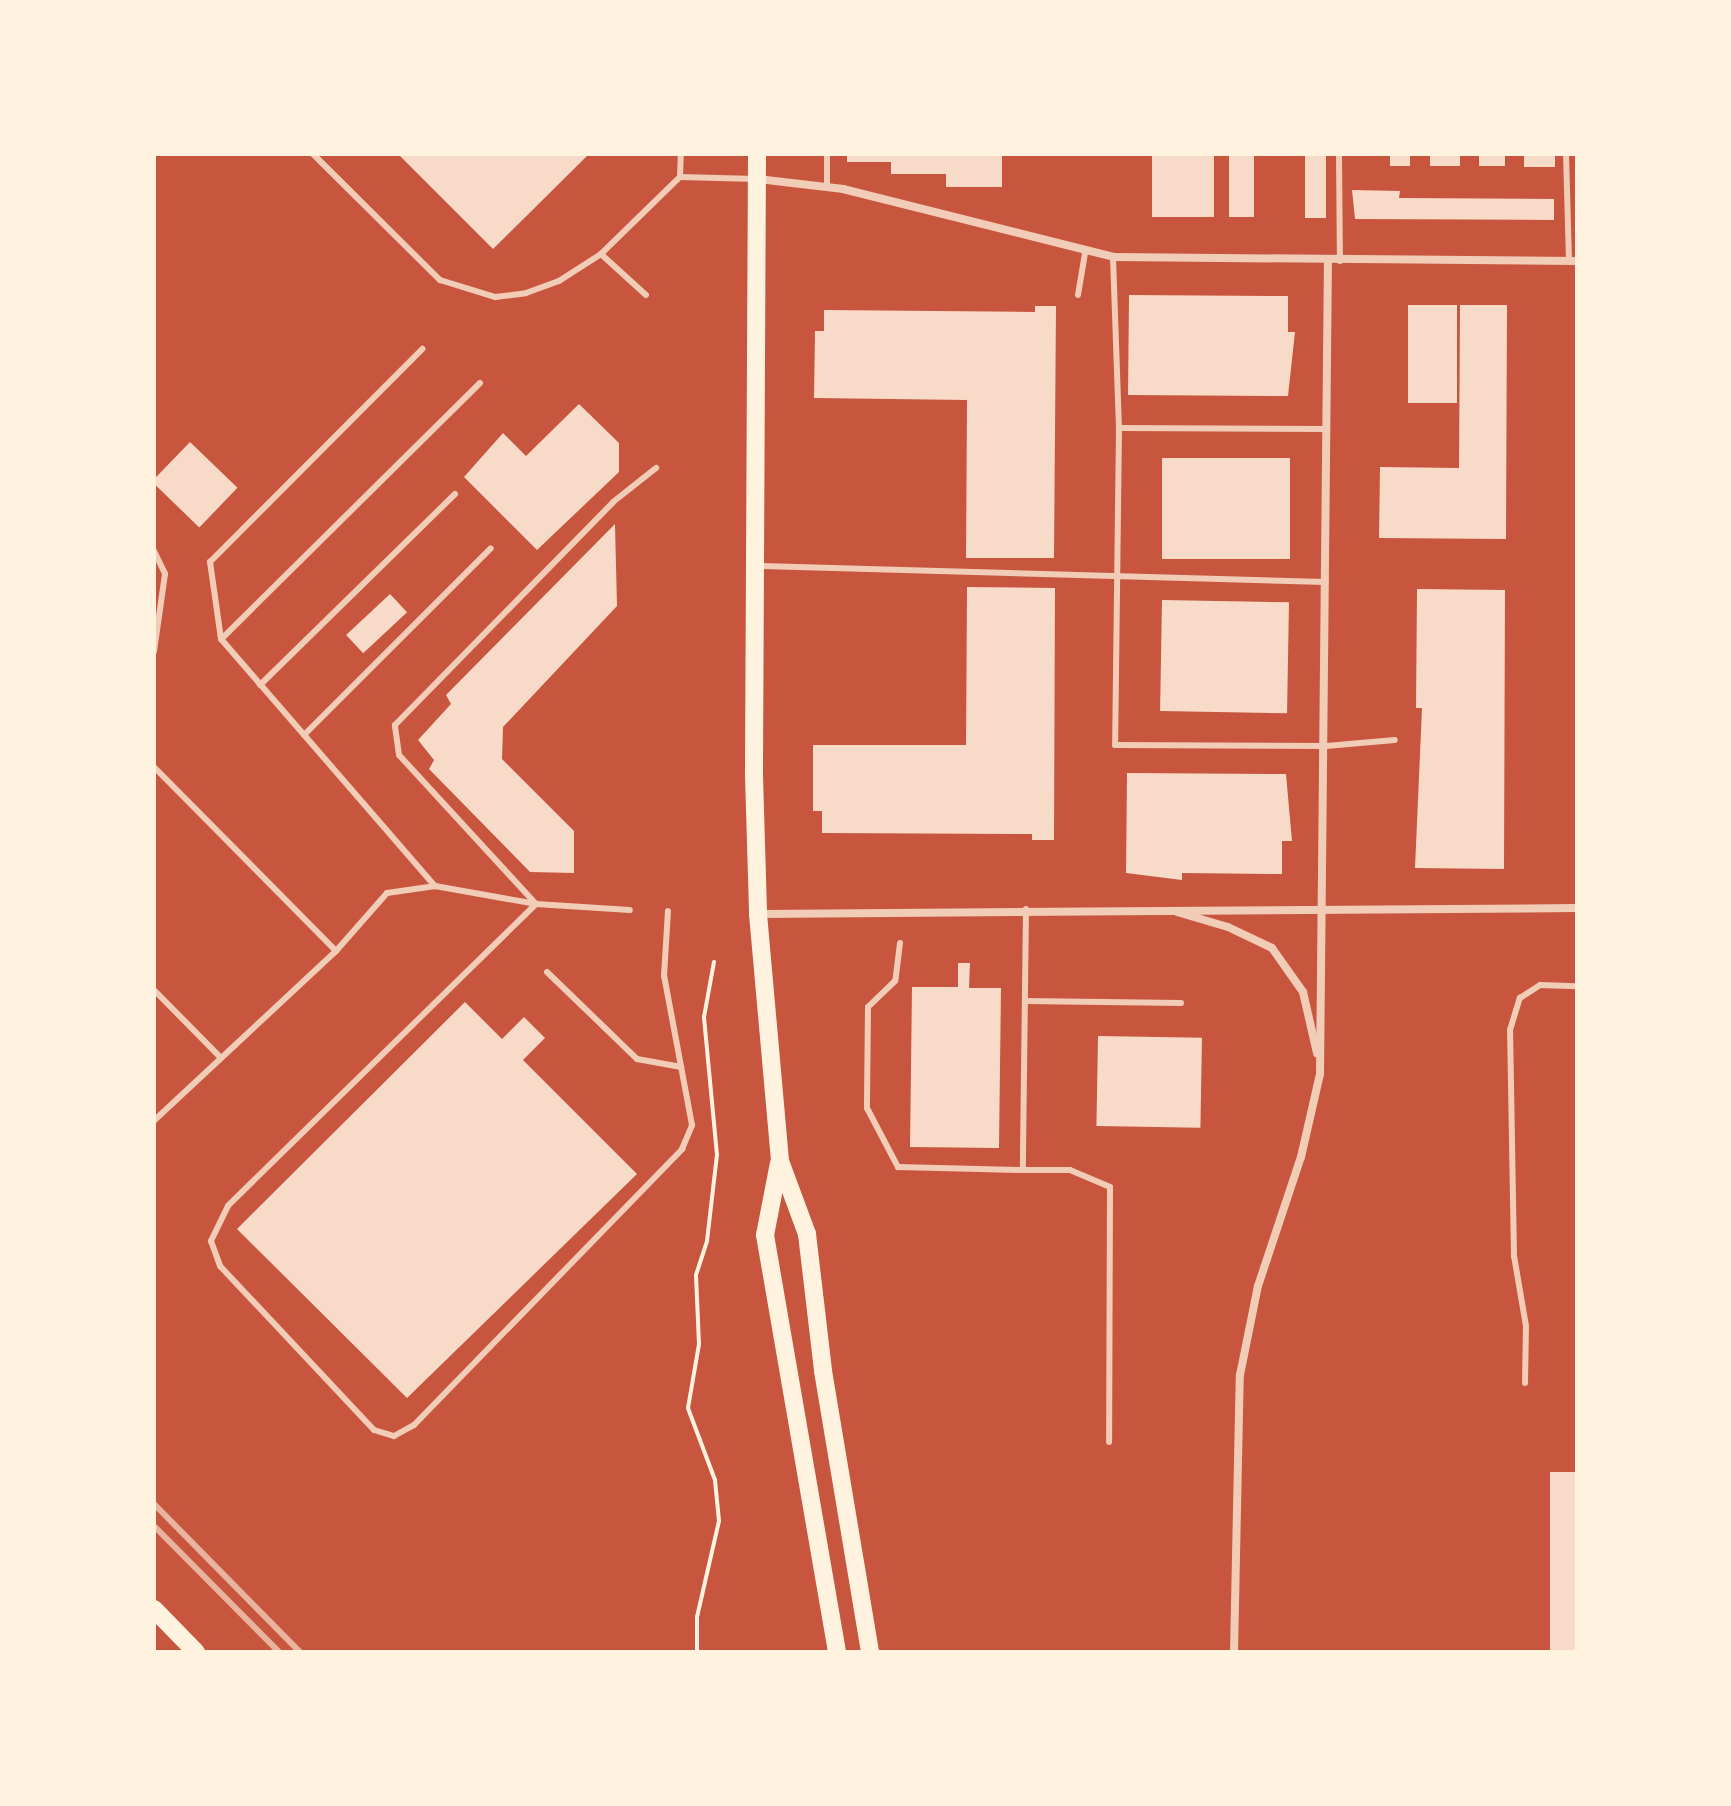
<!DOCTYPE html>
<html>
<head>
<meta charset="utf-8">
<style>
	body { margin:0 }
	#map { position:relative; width:1731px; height:1806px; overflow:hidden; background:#c8553d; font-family:"Sofia Sans Condensed",sans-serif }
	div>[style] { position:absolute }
	.building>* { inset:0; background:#f7dbc8; transform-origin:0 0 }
	.path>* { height:4px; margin:-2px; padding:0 2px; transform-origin:2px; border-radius:2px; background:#fff3e0 }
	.service>* { height:6px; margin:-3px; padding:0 3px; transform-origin:3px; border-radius:3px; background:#f1ccb7 }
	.minor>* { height:8px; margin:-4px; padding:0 4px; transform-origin:4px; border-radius:4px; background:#f1ccb7 }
	.primary>* { height:18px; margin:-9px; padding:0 9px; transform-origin:9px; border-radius:9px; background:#fff3e0 }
	.trunk>* { height:18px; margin:-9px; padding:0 9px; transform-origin:9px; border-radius:9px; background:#fff3e0 }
	.rail>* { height:6px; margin:-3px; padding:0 3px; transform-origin:3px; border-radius:3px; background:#e9b49f }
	span { translate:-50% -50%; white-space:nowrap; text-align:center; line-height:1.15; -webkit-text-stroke:7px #fff3e0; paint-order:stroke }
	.frame { position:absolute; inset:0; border:156px solid #fff3e0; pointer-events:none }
</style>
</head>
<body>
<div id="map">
	<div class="building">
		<i style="clip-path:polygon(398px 154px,589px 154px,493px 249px)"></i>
		<i style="clip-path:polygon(847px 154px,1002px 154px,1002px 187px,946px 187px,946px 174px,891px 174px,891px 162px,847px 162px)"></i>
		<i style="left:1152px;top:154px;width:62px;height:63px"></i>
		<i style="left:1229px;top:154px;width:25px;height:63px"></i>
		<i style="left:1305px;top:154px;width:21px;height:64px"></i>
		<i style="left:1390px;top:154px;width:20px;height:12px"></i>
		<i style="left:1430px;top:154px;width:30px;height:12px"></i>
		<i style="left:1479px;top:154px;width:26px;height:12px"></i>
		<i style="left:1524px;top:154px;width:31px;height:13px"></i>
		<i style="clip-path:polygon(1352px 190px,1400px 191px,1399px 198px,1554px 199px,1554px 220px,1355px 219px)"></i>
		<i style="clip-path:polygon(1129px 295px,1288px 296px,1288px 332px,1295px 332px,1288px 396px,1128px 395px)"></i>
		<i style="left:1408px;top:305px;width:49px;height:98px"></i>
		<i style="clip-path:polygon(1460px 305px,1507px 305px,1506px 539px,1379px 538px,1380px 467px,1459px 468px)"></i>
		<i style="clip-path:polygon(1035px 306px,1056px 306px,1054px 558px,966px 558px,967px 400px,814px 398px,815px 331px,824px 331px,824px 310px,1035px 312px)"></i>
		<i style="clip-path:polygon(579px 404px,619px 443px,619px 472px,537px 550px,464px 477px,503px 433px,526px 456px)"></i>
		<i style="left:190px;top:442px;width:66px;height:55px;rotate:44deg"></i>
		<i style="left:1162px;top:458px;width:128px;height:101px"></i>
		<i style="clip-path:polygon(615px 524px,617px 606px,503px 727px,502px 759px,574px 831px,574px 873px,530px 872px,429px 769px,434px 760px,418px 740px,451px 704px,446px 695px)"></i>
		<i style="clip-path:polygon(967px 587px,1055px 588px,1054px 840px,1032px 840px,1032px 834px,822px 833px,822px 811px,813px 811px,813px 745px,966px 745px)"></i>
		<i style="clip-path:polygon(1417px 589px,1505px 590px,1504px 869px,1415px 868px,1422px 708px,1416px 708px)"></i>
		<i style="left:390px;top:594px;width:25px;height:60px;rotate:47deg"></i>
		<i style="left:1162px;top:600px;width:127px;height:111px;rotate:1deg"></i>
		<i style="clip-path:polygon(1127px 773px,1286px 774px,1292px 841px,1282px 841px,1282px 874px,1182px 873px,1182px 880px,1126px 873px)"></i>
		<i style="clip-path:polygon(958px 963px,970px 963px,969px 988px,1001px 988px,999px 1148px,910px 1147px,912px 987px,958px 987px)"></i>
		<i style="clip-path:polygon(465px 1002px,502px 1039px,524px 1017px,545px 1038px,523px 1060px,637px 1174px,407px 1398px,237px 1229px)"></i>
		<i style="left:1098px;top:1036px;width:104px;height:90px;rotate:1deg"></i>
		<i style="left:1550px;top:1472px;width:27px;height:180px"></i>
	</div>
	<div class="path">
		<i style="left:697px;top:1652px;width:35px;rotate:-90deg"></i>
		<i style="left:697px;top:1617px;width:98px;rotate:-77.1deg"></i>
		<i style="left:719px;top:1521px;width:41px;rotate:-95.6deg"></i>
		<i style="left:715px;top:1480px;width:77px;rotate:-110.6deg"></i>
		<i style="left:688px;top:1408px;width:65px;rotate:-80.2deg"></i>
		<i style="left:699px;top:1344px;width:69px;rotate:-92.5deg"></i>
		<i style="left:696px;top:1275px;width:36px;rotate:-72deg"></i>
		<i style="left:707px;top:1241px;width:87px;rotate:-83.4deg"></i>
		<i style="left:717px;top:1155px;width:139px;rotate:-95.4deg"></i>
		<i style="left:704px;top:1017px;width:56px;rotate:-79.7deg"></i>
	</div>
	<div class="service">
		<i style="left:313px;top:154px;width:179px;rotate:44.8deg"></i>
		<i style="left:440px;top:280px;width:58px;rotate:17.2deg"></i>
		<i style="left:495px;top:297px;width:31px;rotate:-7deg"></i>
		<i style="left:526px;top:293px;width:35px;rotate:-20deg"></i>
		<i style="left:559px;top:281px;width:50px;rotate:-32.7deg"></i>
		<i style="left:1339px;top:154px;width:107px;rotate:89.5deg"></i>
		<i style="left:1566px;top:154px;width:107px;rotate:88.4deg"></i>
		<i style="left:680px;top:177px;width:23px;rotate:-88deg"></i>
		<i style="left:827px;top:187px;width:33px;rotate:-90deg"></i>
		<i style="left:1113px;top:257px;width:171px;rotate:88deg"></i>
		<i style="left:1119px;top:428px;width:317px;rotate:90.7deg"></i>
		<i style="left:1115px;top:745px;width:211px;rotate:0.3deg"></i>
		<i style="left:1326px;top:746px;width:69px;rotate:-5deg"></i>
		<i style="left:646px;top:295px;width:61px;rotate:-137.7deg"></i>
		<i style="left:601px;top:254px;width:110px;rotate:-44.3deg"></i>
		<i style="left:680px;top:177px;width:76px;rotate:1.5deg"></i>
		<i style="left:1078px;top:295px;width:43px;rotate:-80.5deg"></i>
		<i style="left:480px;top:383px;width:364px;rotate:135.3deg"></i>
		<i style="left:221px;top:639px;width:327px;rotate:49.1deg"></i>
		<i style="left:435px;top:886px;width:103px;rotate:10.1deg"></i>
		<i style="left:536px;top:904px;width:94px;rotate:3.7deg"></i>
		<i style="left:1119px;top:428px;width:208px;rotate:0.3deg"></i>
		<i style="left:154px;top:551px;width:25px;rotate:64deg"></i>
		<i style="left:165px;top:574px;width:78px;rotate:98.1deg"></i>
		<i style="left:759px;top:566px;width:567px;rotate:1.62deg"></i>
		<i style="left:221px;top:639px;width:78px;rotate:-98.1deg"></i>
		<i style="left:210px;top:562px;width:301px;rotate:-45.1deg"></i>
		<i style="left:260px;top:685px;width:273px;rotate:-44.4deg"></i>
		<i style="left:304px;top:735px;width:264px;rotate:-45deg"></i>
		<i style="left:154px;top:767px;width:259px;rotate:45.3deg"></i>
		<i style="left:336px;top:951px;width:249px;rotate:137deg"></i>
		<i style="left:536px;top:904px;width:431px;rotate:135.6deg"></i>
		<i style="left:228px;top:1206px;width:39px;rotate:116deg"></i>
		<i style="left:211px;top:1241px;width:27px;rotate:70deg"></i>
		<i style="left:220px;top:1266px;width:225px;rotate:46.8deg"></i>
		<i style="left:374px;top:1430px;width:21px;rotate:17deg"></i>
		<i style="left:394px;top:1436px;width:23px;rotate:-29deg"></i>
		<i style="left:414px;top:1425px;width:385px;rotate:-45.8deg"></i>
		<i style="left:682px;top:1149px;width:26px;rotate:-67deg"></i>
		<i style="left:692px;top:1125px;width:152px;rotate:-100.6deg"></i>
		<i style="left:664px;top:976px;width:65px;rotate:-86.5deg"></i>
		<i style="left:536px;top:904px;width:202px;rotate:-132.6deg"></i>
		<i style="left:399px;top:755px;width:30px;rotate:-98deg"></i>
		<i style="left:395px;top:725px;width:312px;rotate:-45.6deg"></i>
		<i style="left:613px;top:502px;width:55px;rotate:-38.3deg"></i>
		<i style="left:1026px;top:909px;width:261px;rotate:90.7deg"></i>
		<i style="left:1023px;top:1170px;width:47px"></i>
		<i style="left:1070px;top:1170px;width:43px;rotate:23deg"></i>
		<i style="left:1110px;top:1187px;width:255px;rotate:90.2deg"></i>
		<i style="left:900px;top:943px;width:38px;rotate:97deg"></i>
		<i style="left:895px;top:981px;width:37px;rotate:136deg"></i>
		<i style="left:868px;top:1007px;width:101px;rotate:90.6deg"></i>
		<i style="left:867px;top:1108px;width:67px;rotate:62.3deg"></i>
		<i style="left:898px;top:1167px;width:125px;rotate:1.4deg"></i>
		<i style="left:336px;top:951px;width:77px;rotate:-48.7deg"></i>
		<i style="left:387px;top:893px;width:49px;rotate:-8.3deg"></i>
		<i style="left:547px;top:972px;width:125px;rotate:44deg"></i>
		<i style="left:637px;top:1059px;width:45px;rotate:10.3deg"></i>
		<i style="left:154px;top:990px;width:95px;rotate:45.4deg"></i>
		<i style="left:1025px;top:1001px;width:156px;rotate:0.7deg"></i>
		<i style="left:1525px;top:1383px;width:57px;rotate:-89deg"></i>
		<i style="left:1526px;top:1326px;width:71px;rotate:-99.7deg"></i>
		<i style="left:1514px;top:1256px;width:226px;rotate:-91deg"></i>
		<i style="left:1510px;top:1030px;width:34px;rotate:-73deg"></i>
		<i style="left:1520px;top:998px;width:24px;rotate:-33deg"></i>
		<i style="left:1540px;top:985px;width:37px;rotate:2deg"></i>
	</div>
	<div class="minor">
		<i style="left:758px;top:179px;width:86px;rotate:6.7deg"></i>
		<i style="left:843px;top:189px;width:278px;rotate:14.1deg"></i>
		<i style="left:1113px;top:257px;width:464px;rotate:0.5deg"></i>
		<i style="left:1177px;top:912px;width:53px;rotate:16.4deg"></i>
		<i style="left:1228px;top:927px;width:49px;rotate:25.5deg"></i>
		<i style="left:1272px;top:948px;width:54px;rotate:54.8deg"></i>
		<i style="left:1303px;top:992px;width:63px;rotate:77.1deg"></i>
		<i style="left:759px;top:914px;width:818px;rotate:-0.42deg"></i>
		<i style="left:1234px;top:1652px;width:277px;rotate:-88.8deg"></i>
		<i style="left:1240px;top:1375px;width:91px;rotate:-78.6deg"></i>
		<i style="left:1258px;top:1286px;width:136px;rotate:-71.6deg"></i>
		<i style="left:1301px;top:1157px;width:85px;rotate:-77.1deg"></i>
		<i style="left:1320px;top:1074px;width:813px;rotate:-89.44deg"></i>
	</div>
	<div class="primary">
		<i style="left:757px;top:154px;width:622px;rotate:90.28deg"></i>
		<i style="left:754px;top:776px;width:138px;rotate:88.3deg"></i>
		<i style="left:758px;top:914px;width:248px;rotate:84.9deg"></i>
		<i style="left:780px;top:1161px;width:78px;rotate:69.7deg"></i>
		<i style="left:807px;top:1234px;width:138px;rotate:83.3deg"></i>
		<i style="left:823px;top:1371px;width:285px;rotate:80.5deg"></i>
		<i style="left:779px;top:1163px;width:73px;rotate:101deg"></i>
		<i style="left:765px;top:1235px;width:423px;rotate:80.2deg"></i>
	</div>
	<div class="trunk">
		<i style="left:154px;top:1609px;width:60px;rotate:45.7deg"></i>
	</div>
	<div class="rail">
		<i style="left:154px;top:1504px;width:208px;rotate:45.4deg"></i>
		<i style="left:154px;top:1526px;width:177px;rotate:45.2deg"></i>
	</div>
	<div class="frame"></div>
</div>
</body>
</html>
